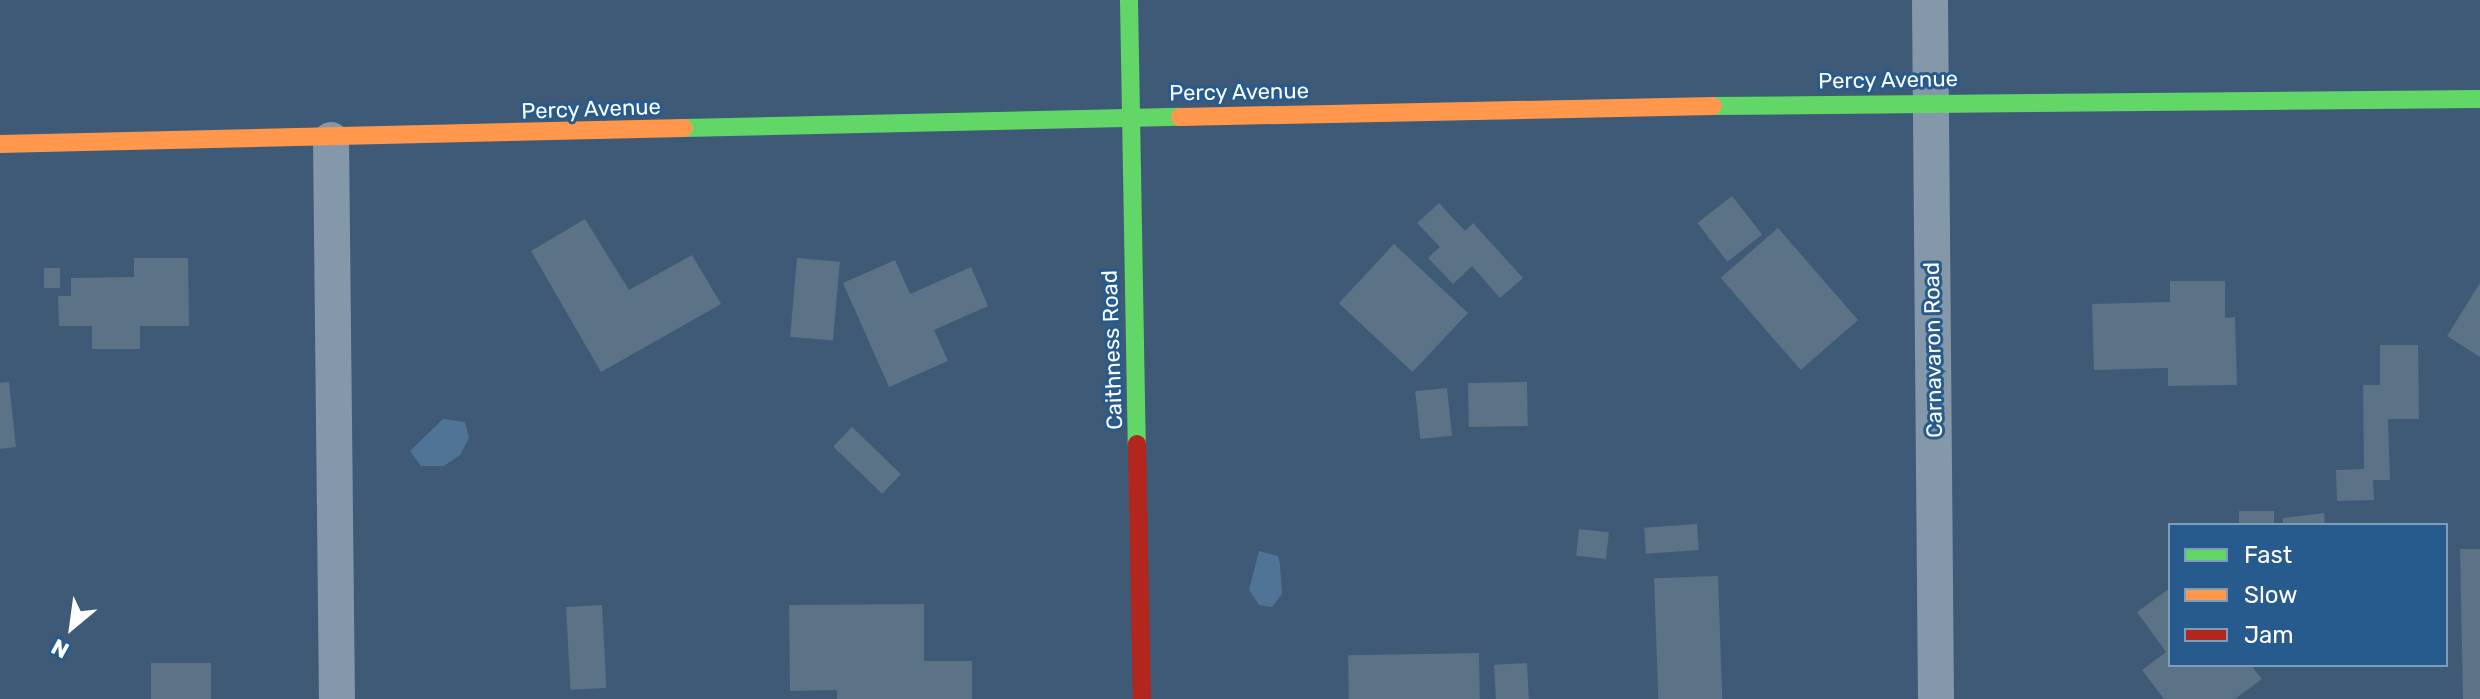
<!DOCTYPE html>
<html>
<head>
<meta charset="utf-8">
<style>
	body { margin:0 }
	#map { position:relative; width:2480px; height:699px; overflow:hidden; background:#3e5a76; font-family:Rubik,sans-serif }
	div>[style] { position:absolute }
	.water>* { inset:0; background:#507496 }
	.building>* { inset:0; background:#5b7287; transform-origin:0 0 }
	.street>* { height:36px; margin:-18px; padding:0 18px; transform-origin:18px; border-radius:18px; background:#8598a9 }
	.fast>* { height:18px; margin:-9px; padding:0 9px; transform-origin:9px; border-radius:9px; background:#63d668 }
	.slow>* { height:18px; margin:-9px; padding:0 9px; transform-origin:9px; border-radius:9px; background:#ff974d }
	.jam>* { height:18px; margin:-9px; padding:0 9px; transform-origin:9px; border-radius:9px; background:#b3261e }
	span { translate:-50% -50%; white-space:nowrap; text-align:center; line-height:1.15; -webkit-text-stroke:6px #275b8d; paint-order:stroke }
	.street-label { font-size:22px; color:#fff }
	.legend { position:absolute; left:2168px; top:523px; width:280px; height:144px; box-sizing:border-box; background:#275b8d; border:2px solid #7d9dbb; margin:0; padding:10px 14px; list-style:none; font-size:24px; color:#fff }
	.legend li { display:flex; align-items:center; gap:16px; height:40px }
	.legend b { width:40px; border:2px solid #7d9dbb }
	.north { position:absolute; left:32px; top:587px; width:80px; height:80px; -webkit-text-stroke:6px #275b8d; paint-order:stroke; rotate:209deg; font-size:22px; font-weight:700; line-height:32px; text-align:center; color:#fff }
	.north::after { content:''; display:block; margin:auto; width:28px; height:36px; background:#fff; clip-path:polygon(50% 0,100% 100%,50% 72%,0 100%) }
</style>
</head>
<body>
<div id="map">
	<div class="water">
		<i style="clip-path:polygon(443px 419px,465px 422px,469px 438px,460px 455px,444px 466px,421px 466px,410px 451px)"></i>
		<i style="clip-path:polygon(1259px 551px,1278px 556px,1280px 564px,1282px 594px,1272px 607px,1259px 605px,1249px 590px)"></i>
	</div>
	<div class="building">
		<i style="left:1732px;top:196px;width:49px;height:44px;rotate:52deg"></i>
		<i style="clip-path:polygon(1439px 203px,1465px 231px,1473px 223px,1523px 278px,1500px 298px,1472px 266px,1453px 284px,1428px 258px,1440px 247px,1417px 223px)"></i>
		<i style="clip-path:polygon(585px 219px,629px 290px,692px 255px,721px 304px,601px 372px,531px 251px)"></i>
		<i style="left:1778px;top:228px;width:122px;height:76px;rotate:49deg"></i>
		<i style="left:1394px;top:244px;width:101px;height:81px;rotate:43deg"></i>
		<i style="clip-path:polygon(134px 258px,188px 258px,189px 326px,140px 326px,140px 349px,92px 349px,92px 326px,59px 326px,58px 296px,71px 296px,71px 278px,134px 277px)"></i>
		<i style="left:797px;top:258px;width:43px;height:79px;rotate:5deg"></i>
		<i style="clip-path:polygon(895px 260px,910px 294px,971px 267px,988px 306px,934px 330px,948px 361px,889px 387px,843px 283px)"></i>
		<i style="left:44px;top:268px;width:16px;height:20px"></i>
		<i style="clip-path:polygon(2170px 281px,2225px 281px,2225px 318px,2235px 317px,2237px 385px,2168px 386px,2168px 368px,2094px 370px,2092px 304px,2170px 302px)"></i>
		<i style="clip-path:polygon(2480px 283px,2480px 357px,2447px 336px)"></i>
		<i style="clip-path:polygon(2380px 345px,2418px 345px,2419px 419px,2388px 419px,2390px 480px,2373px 480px,2374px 500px,2337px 501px,2336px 470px,2364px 469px,2363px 385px,2380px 385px)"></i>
		<i style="clip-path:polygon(9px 382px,16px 447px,0 449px,0 383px)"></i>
		<i style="left:1527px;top:382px;width:44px;height:59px;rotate:89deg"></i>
		<i style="left:1447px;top:388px;width:48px;height:32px;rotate:84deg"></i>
		<i style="left:852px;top:427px;width:68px;height:27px;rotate:44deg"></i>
		<i style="left:2239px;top:511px;width:35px;height:14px"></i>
		<i style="clip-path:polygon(2324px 513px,2325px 525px,2283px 525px,2283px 518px)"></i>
		<i style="left:1697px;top:524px;width:26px;height:53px;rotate:86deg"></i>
		<i style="left:1579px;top:529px;width:30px;height:27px;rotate:6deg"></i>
		<i style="clip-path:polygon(2460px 549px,2480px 549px,2480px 699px,2463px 699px)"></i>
		<i style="left:1718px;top:576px;width:123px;height:64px;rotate:88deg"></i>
		<i style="clip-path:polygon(2170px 588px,2170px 665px,2251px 665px,2262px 679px,2235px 699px,2164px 699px,2142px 670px,2166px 652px,2137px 612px)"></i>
		<i style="clip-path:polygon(924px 604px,924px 661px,972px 661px,972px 699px,837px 699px,837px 690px,790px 691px,789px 605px)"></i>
		<i style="left:602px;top:605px;width:83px;height:36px;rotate:87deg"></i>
		<i style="left:1479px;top:653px;width:46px;height:131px;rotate:89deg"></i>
		<i style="left:151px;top:663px;width:60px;height:36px"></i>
		<i style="left:1527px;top:663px;width:36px;height:33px;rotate:87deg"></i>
	</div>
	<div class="street">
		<i style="left:1930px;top:0;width:699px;rotate:89.51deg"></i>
		<i style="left:331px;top:140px;width:559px;rotate:89.39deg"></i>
	</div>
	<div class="fast">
		<i style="left:1129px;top:0;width:444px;rotate:89deg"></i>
		<i style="left:1713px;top:106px;width:767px;rotate:-0.52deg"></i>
		<i style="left:684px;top:128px;width:496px;rotate:-1.3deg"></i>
	</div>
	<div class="slow">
		<i style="left:1180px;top:117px;width:533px;rotate:-1.18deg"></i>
		<i style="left:0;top:144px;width:684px;rotate:-1.34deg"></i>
	</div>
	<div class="jam">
		<i style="left:1137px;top:444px;width:255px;rotate:88.9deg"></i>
	</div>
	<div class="street-label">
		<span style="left:1888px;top:80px;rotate:-1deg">Percy Avenue</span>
		<span style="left:1239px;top:92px;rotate:-1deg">Percy Avenue</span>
		<span style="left:591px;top:109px;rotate:-2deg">Percy Avenue</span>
		<span style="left:1112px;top:350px;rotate:-92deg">Caithness Road</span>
		<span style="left:1933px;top:350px;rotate:-91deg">Carnavaron Road</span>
	</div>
	<ul class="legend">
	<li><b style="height:10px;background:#63d668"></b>Fast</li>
	<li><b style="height:10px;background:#ff974d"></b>Slow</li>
	<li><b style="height:10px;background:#b3261e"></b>Jam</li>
	</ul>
	<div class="north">N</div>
</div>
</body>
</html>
